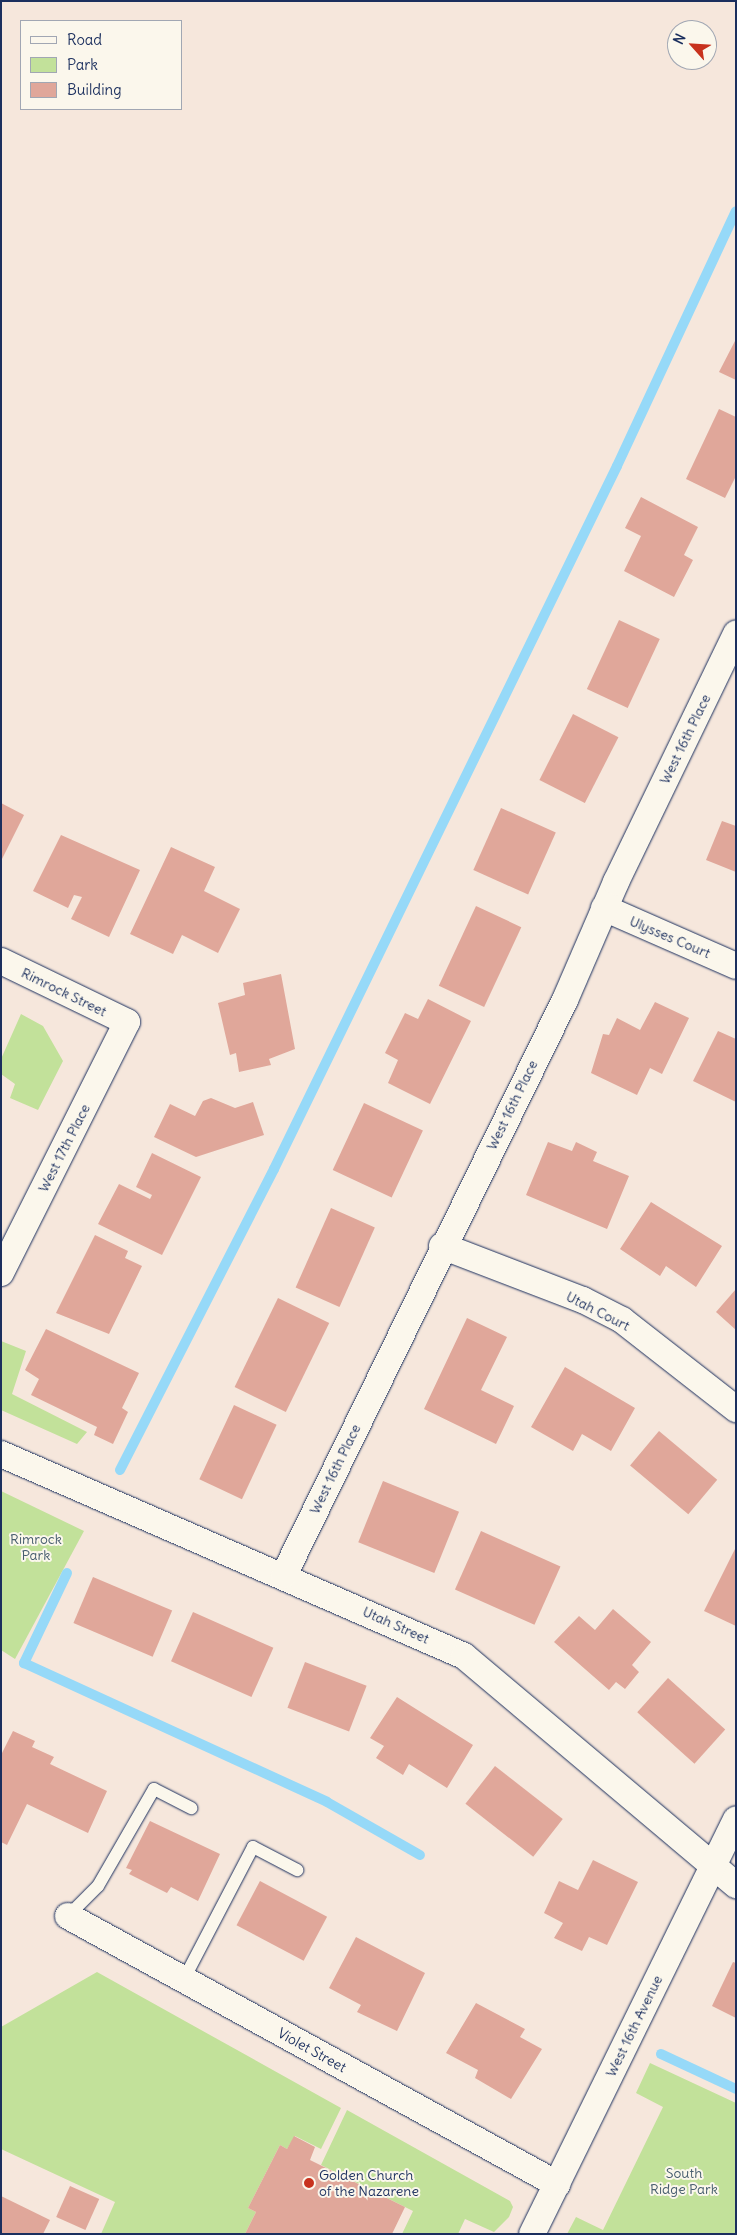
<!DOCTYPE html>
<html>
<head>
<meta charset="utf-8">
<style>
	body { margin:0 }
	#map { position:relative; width:737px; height:2235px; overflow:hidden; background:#f6e7dc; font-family:Delius,sans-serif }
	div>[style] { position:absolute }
	.green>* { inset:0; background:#c2e19a }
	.stream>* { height:10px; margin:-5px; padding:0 5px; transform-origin:5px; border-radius:5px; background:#96d9f8 }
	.building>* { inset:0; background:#e0a79a; transform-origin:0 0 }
	.roads { filter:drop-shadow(0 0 1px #1b2f5e) drop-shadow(0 0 1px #1b2f5e) }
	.lane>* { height:12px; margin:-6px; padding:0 6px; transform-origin:6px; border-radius:6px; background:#fbf7ec }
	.street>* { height:26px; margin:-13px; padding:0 13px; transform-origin:13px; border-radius:13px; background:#fbf7ec }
	.dots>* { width:14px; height:14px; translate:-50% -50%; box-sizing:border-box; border:2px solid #fbf7ec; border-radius:50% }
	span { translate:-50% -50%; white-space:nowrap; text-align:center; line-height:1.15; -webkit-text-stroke:4px #fbf7ec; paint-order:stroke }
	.street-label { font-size:14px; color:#1b2f5e }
	.park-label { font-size:14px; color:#455c6d }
	.poi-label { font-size:14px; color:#1b2f5e }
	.left { translate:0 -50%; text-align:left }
	.frame { position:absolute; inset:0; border:2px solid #1b2f5e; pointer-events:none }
	.legend { position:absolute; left:20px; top:20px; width:162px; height:90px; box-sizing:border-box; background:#fbf7ec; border:1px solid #a1a7b3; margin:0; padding:6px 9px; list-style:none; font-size:15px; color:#1b2f5e }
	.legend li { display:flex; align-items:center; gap:10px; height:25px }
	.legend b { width:25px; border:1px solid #a1a7b3 }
	.north { position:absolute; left:667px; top:20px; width:50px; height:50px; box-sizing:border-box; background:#fbf7ec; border:1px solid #a1a7b3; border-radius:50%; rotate:296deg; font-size:14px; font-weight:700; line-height:20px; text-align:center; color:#1b2f5e }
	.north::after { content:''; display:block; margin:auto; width:18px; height:22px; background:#c8321e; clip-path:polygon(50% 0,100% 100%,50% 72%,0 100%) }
</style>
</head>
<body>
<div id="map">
	<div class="green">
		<i style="clip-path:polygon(21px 1014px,43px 1026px,63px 1061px,38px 1110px,10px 1098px,15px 1084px,1px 1074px,1px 1059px)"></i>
		<i style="clip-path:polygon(1px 1341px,26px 1351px,12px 1394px,87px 1432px,77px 1444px,1px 1410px)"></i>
		<i style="clip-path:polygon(1px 1491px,84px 1531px,15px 1659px,1px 1650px)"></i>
		<i style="clip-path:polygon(97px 1972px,341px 2108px,321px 2149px,295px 2136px,287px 2149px,280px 2145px,248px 2208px,256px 2212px,245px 2234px,101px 2234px,115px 2202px,1px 2149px,1px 2027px)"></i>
		<i style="clip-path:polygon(650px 2063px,736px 2103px,736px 2234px,567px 2234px,576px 2217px,603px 2230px,663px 2107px,636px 2093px)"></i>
		<i style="clip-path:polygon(347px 2110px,510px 2201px,513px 2207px,509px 2217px,494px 2232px,465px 2219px,458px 2234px,402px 2234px,413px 2211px,321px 2165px)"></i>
	</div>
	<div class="stream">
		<i style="left:120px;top:1470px;width:338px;rotate:-62.9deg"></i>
		<i style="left:274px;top:1169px;width:782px;rotate:-63.99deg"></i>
		<i style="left:617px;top:466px;width:281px;rotate:-65deg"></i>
		<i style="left:67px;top:1573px;width:100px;rotate:115.5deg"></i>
		<i style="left:24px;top:1663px;width:333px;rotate:24.6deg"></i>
		<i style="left:327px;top:1802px;width:107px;rotate:29.7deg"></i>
		<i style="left:661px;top:2054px;width:83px;rotate:25deg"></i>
	</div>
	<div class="building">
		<i style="clip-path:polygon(736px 339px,736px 380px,719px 372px)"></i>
		<i style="clip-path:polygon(719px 409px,736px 417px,736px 476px,725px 498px,686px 479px)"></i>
		<i style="clip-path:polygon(641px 497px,698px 527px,684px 555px,693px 560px,674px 597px,624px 571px,641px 536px,625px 528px)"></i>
		<i style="left:619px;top:620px;width:45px;height:76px;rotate:25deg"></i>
		<i style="left:573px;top:714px;width:51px;height:74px;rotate:27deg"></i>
		<i style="clip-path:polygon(1px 803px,24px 815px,1px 861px)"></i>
		<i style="left:501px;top:808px;width:60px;height:68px;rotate:24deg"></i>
		<i style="clip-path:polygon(722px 821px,736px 826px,736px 872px,706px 860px)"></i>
		<i style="clip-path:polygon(61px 835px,140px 870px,109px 937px,71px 919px,82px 897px,74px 895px,68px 908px,33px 891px)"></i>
		<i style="clip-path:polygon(171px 847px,215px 867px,204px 891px,240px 909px,218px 953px,182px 935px,173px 954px,130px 934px)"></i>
		<i style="left:476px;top:906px;width:50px;height:88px;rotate:25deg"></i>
		<i style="clip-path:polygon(281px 974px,295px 1049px,269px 1059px,271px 1065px,239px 1072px,236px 1053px,230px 1055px,218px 1003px,245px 995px,243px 983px)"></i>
		<i style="clip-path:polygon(428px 999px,471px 1021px,430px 1104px,388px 1083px,398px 1060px,385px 1053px,405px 1013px,418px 1019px)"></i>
		<i style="clip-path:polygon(655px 1002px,689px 1018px,662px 1074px,650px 1068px,637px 1095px,591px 1073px,603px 1034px,609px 1035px,617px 1018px,640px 1030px)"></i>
		<i style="clip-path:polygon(718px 1031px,736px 1039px,736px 1102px,693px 1081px)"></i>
		<i style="clip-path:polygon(211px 1098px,235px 1108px,253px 1102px,264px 1135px,196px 1157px,154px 1137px,170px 1104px,195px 1116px,203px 1101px)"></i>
		<i style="left:364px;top:1103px;width:65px;height:74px;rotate:25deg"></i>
		<i style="clip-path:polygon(548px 1142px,572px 1151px,576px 1142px,597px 1152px,593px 1161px,629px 1176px,607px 1229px,526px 1195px)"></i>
		<i style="clip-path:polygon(152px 1153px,201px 1177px,162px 1255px,98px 1224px,119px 1184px,150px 1199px,152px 1195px,136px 1187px)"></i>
		<i style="clip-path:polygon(651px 1202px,722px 1246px,696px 1287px,666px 1266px,660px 1276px,620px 1249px)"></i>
		<i style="left:331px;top:1208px;width:48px;height:87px;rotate:24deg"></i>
		<i style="clip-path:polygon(95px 1235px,128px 1251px,125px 1258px,142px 1266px,109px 1334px,56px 1313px)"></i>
		<i style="clip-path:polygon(736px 1289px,736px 1330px,716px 1312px)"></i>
		<i style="left:278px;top:1298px;width:57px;height:99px;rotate:26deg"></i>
		<i style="clip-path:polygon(467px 1318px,507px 1337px,481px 1390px,514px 1406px,496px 1444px,424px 1409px)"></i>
		<i style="clip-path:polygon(46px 1329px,139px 1373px,122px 1408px,128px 1412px,113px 1444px,94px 1435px,97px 1427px,31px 1395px,39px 1379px,25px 1370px)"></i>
		<i style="clip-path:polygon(565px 1367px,635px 1408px,611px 1451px,582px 1434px,573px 1451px,531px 1427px)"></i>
		<i style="left:234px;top:1405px;width:47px;height:82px;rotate:25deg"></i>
		<i style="left:659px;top:1431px;width:76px;height:45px;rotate:40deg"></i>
		<i style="left:383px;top:1481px;width:82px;height:66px;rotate:22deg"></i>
		<i style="left:481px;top:1531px;width:87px;height:64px;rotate:24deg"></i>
		<i style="clip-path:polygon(736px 1547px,736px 1626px,704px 1611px)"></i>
		<i style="left:93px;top:1577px;width:86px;height:50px;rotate:23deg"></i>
		<i style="clip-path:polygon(613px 1609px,651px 1642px,632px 1665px,639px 1672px,625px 1689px,616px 1682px,609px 1690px,554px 1642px,579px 1616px,595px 1630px)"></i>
		<i style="left:193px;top:1612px;width:88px;height:54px;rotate:24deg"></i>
		<i style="left:305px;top:1662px;width:66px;height:49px;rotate:21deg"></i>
		<i style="left:668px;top:1678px;width:77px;height:46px;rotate:42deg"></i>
		<i style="clip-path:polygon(397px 1697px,473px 1745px,447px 1788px,409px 1764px,403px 1775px,376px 1758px,384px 1746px,370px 1738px)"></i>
		<i style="clip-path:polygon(13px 1731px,35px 1741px,32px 1747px,54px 1757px,50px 1764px,107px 1791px,88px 1833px,27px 1804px,7px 1845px,1px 1842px,1px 1755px)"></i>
		<i style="left:495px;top:1766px;width:86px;height:48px;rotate:38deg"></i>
		<i style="clip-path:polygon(150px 1821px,220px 1854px,198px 1901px,171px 1887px,167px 1893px,129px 1874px,132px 1870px,126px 1868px)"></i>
		<i style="clip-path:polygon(593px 1860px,638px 1882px,607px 1945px,589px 1937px,582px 1951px,554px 1938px,563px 1923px,544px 1913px,559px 1881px,578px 1890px)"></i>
		<i style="left:260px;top:1881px;width:76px;height:50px;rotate:28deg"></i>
		<i style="clip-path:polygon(356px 1937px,425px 1973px,397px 2031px,357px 2012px,361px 2005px,329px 1988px)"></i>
		<i style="clip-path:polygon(733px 1962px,736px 1963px,736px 2018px,712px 2006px)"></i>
		<i style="clip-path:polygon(476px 2003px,525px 2029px,520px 2037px,542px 2049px,511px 2099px,475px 2078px,478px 2070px,446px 2053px)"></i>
		<i style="clip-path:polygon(294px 2136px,315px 2147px,310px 2160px,405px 2207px,392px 2234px,245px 2234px,256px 2212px,248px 2208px,280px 2145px,287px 2149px)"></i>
		<i style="left:70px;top:2186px;width:32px;height:34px;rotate:24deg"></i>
		<i style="clip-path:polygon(1px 2196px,50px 2220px,43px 2234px,1px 2234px)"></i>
	</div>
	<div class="roads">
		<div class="lane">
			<i style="left:68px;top:1916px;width:42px;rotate:-45deg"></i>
			<i style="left:98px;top:1886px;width:112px;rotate:-60deg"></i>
			<i style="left:154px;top:1789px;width:42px;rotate:27.2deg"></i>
			<i style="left:184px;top:1979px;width:149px;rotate:-62.4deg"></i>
			<i style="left:253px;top:1847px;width:50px;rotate:27.6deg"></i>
		</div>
		<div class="street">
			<i style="left:604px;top:908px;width:144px;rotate:23.7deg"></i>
			<i style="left:1px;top:961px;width:140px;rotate:25.8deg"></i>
			<i style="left:127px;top:1022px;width:281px;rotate:116.7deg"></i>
			<i style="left:442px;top:1246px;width:151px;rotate:21deg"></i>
			<i style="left:583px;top:1300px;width:44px;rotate:27.1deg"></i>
			<i style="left:622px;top:1320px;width:145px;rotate:38deg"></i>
			<i style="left:1px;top:1454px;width:505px;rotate:23.57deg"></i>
			<i style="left:464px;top:1656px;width:356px;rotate:40.1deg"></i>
			<i style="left:284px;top:1575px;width:640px;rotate:-63.96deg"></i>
			<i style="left:565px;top:1000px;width:129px;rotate:-66.6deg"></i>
			<i style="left:616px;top:882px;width:276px;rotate:-64.2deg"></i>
			<i style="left:68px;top:1916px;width:558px;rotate:28.73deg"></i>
			<i style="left:532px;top:2234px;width:462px;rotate:-63.8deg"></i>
		</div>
	</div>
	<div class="dots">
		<i style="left:309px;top:2183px;background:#c8321e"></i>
	</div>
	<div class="street-label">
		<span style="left:685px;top:739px;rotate:-64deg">West 16th Place</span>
		<span style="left:670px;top:937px;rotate:23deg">Ulysses Court</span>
		<span style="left:64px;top:992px;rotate:26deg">Rimrock Street</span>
		<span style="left:512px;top:1105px;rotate:-64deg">West 16th Place</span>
		<span style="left:64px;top:1148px;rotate:-63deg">West 17th Place</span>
		<span style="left:598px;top:1311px;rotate:27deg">Utah Court</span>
		<span style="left:335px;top:1469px;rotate:-64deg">West 16th Place</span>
		<span style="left:396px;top:1625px;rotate:24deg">Utah Street</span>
		<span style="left:634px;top:2026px;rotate:-64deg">West 16th Avenue</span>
		<span style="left:312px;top:2050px;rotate:29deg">Violet Street</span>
	</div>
	<div class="park-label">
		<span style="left:36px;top:1547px">Rimrock<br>Park</span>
		<span style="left:684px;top:2181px">South<br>Ridge Park</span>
	</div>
	<div class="poi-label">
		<span class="left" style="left:319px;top:2183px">Golden Church<br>of the Nazarene</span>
	</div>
	<div class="frame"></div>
	<ul class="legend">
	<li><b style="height:6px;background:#fbf7ec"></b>Road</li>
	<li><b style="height:14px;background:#c2e19a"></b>Park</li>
	<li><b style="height:14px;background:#e0a79a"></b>Building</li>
	</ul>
	<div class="north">N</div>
</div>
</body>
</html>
